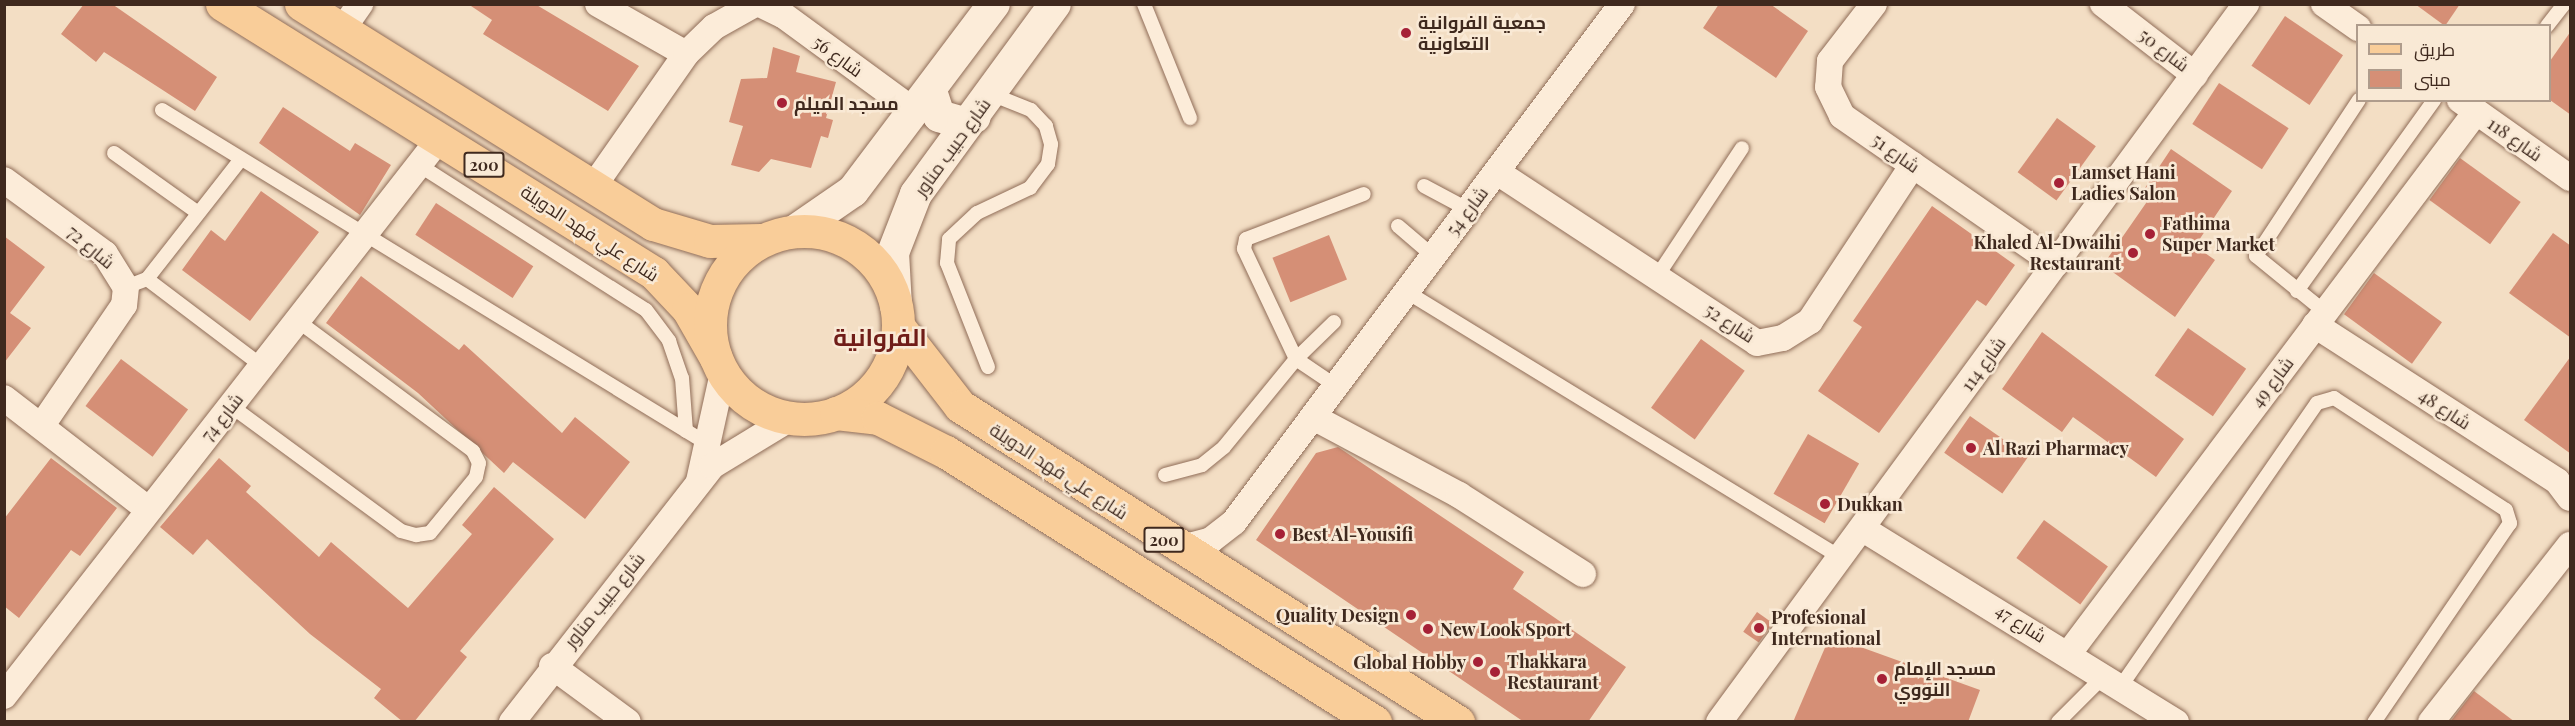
<!DOCTYPE html>
<html>
<head>
<meta charset="utf-8">
<style>
	body { margin:0 }
	#map { position:relative; width:2575px; height:726px; overflow:hidden; background:#f3dec4; font-family:"Playfair Display",Cairo,serif }
	div>[style] { position:absolute }
	.building>* { inset:0; background:#d58f76; transform-origin:0 0 }
	.roads { filter:drop-shadow(0 0 2px #906d58) drop-shadow(0 0 2px #906d58) }
	.service>* { height:14px; margin:-7px; padding:0 7px; transform-origin:7px; border-radius:7px; background:#fcecd9 }
	.minor>* { height:26px; margin:-13px; padding:0 13px; transform-origin:13px; border-radius:13px; background:#fcecd9 }
	.tertiary>* { height:32px; margin:-16px; padding:0 16px; transform-origin:16px; border-radius:16px; background:#fcecd9 }
	.primary>* { height:33px; margin:-16.5px; padding:0 16.5px; transform-origin:16.5px; border-radius:16.5px; background:#f9cd99 }
	.primary>.ring { margin:-16.5px; padding:0; box-sizing:content-box; background:none; border:33px solid #f9cd99; border-radius:50% }
	.dots>* { width:16px; height:16px; translate:-50% -50%; box-sizing:border-box; border:3px solid #f9e9d5; border-radius:50% }
	span { translate:-50% -50%; white-space:nowrap; text-align:center; line-height:1.15; -webkit-text-stroke:5px #f9e9d5; paint-order:stroke }
	.shield-label span { padding:2px 4px; background:#f9e9d5; border:2px solid; border-radius:4px; -webkit-text-stroke-width:0 }
	.shield-label { font-size:16px; color:#3f291e; font-weight:700 }
	.poi-label { font-size:18px; color:#3f291e; font-weight:700 }
	.left { translate:0 -50%; text-align:left }
	.right { translate:-100% -50%; text-align:right }
	.street-label { font-size:18px; color:#3f291e }
	.district-label { font-size:24px; color:#701d18; font-weight:700 }
	.frame { position:absolute; inset:0; border:6px solid #3f291e; pointer-events:none }
	.legend { position:absolute; left:2356px; top:24px; width:195px; height:78px; box-sizing:border-box; background:#f9e9d5; border:2px solid #af9c8c; margin:0; padding:8px 10px; list-style:none; font-size:18px; color:#3f291e }
	.legend li { display:flex; align-items:center; gap:12px; height:30px }
	.legend b { width:30px; border:2px solid #af9c8c }
</style>
</head>
<body>
<div id="map">
	<div class="building">
		<i style="clip-path:polygon(84px 4px,112px 4px,217px 77px,195px 111px,104px 52px,96px 62px,61px 34px)"></i>
		<i style="clip-path:polygon(468px 4px,535px 4px,639px 66px,608px 111px,483px 34px,492px 20px)"></i>
		<i style="clip-path:polygon(1719px 4px,1770px 4px,1808px 31px,1776px 78px,1703px 28px)"></i>
		<i style="clip-path:polygon(2415px 4px,2460px 4px,2445px 26px)"></i>
		<i style="left:2285px;top:16px;width:70px;height:60px;rotate:34deg"></i>
		<i style="clip-path:polygon(2571px 31px,2571px 115px,2550px 100px,2550px 61px)"></i>
		<i style="clip-path:polygon(773px 47px,800px 56px,796px 72px,836px 82px,826px 118px,833px 120px,828px 138px,821px 136px,811px 168px,771px 159px,759px 172px,731px 165px,743px 126px,729px 122px,741px 79px,767px 78px)"></i>
		<i style="left:2219px;top:83px;width:83px;height:49px;rotate:33deg"></i>
		<i style="clip-path:polygon(283px 107px,350px 151px,355px 143px,391px 165px,360px 215px,259px 143px)"></i>
		<i style="left:2057px;top:118px;width:48px;height:67px;rotate:36deg"></i>
		<i style="clip-path:polygon(2171px 149px,2232px 191px,2195px 246px,2215px 260px,2175px 317px,2103px 265px,2153px 193px,2145px 188px)"></i>
		<i style="left:2460px;top:158px;width:75px;height:52px;rotate:36deg"></i>
		<i style="clip-path:polygon(261px 191px,319px 232px,250px 321px,182px 270px,211px 230px,225px 241px)"></i>
		<i style="left:436px;top:203px;width:116px;height:38px;rotate:33deg"></i>
		<i style="clip-path:polygon(1932px 206px,2015px 265px,1986px 306px,1977px 300px,1879px 433px,1818px 391px,1862px 327px,1853px 321px)"></i>
		<i style="clip-path:polygon(2553px 233px,2571px 246px,2571px 338px,2509px 293px)"></i>
		<i style="left:1329px;top:235px;width:48px;height:61px;rotate:68deg"></i>
		<i style="clip-path:polygon(4px 236px,45px 267px,10px 313px,31px 328px,4px 363px)"></i>
		<i style="left:2374px;top:273px;width:84px;height:51px;rotate:36deg"></i>
		<i style="clip-path:polygon(361px 276px,459px 350px,464px 344px,562px 433px,575px 417px,630px 462px,585px 519px,513px 462px,504px 473px,418px 393px,326px 323px)"></i>
		<i style="left:2188px;top:328px;width:71px;height:58px;rotate:35deg"></i>
		<i style="clip-path:polygon(2042px 332px,2184px 439px,2156px 477px,2073px 417px,2062px 432px,2002px 389px)"></i>
		<i style="left:1701px;top:339px;width:54px;height:85px;rotate:36deg"></i>
		<i style="clip-path:polygon(2571px 356px,2571px 454px,2524px 420px)"></i>
		<i style="left:121px;top:359px;width:84px;height:59px;rotate:37deg"></i>
		<i style="left:1970px;top:416px;width:71px;height:45px;rotate:35deg"></i>
		<i style="left:1808px;top:434px;width:59px;height:69px;rotate:30deg"></i>
		<i style="clip-path:polygon(1338px 447px,1524px 572px,1513px 589px,1626px 667px,1588px 722px,1524px 722px,1256px 540px,1316px 453px)"></i>
		<i style="clip-path:polygon(51px 458px,117px 508px,80px 556px,71px 550px,19px 618px,4px 606px,4px 519px)"></i>
		<i style="clip-path:polygon(219px 458px,251px 486px,246px 492px,319px 557px,331px 542px,408px 608px,472px 534px,462px 525px,494px 487px,554px 539px,460px 651px,467px 657px,414px 722px,403px 722px,374px 698px,381px 689px,310px 634px,207px 539px,193px 555px,160px 527px)"></i>
		<i style="left:2044px;top:520px;width:79px;height:47px;rotate:36deg"></i>
		<i style="left:1757px;top:612px;width:19px;height:24px;rotate:35deg"></i>
		<i style="clip-path:polygon(1830px 636px,1980px 690px,1968px 722px,1793px 722px)"></i>
		<i style="clip-path:polygon(2474px 691px,2515px 722px,2450px 722px)"></i>
	</div>
	<div class="roads">
		<div class="service">
			<i style="left:1144px;top:4px;width:123px;rotate:68deg"></i>
			<i style="left:2547px;top:26px;width:28px;rotate:-52deg"></i>
			<i style="left:162px;top:110px;width:638px;rotate:31.47deg"></i>
			<i style="left:114px;top:153px;width:103px;rotate:35.5deg"></i>
			<i style="left:419px;top:165px;width:269px;rotate:32.6deg"></i>
			<i style="left:646px;top:310px;width:39px;rotate:53deg"></i>
			<i style="left:669px;top:341px;width:39px;rotate:71deg"></i>
			<i style="left:682px;top:378px;width:53px;rotate:85.7deg"></i>
			<i style="left:1424px;top:186px;width:51px;rotate:28.1deg"></i>
			<i style="left:1398px;top:226px;width:46px;rotate:40.6deg"></i>
			<i style="left:1658px;top:275px;width:152px;rotate:-56.5deg"></i>
			<i style="left:147px;top:279px;width:144px;rotate:37.1deg"></i>
			<i style="left:126px;top:287px;width:22px;rotate:-21deg"></i>
			<i style="left:147px;top:279px;width:152px;rotate:-51.9deg"></i>
			<i style="left:2297px;top:291px;width:235px;rotate:-54.3deg"></i>
			<i style="left:1407px;top:292px;width:508px;rotate:31.47deg"></i>
			<i style="left:2325px;top:312px;width:89px;rotate:-140.9deg"></i>
			<i style="left:2256px;top:256px;width:187px;rotate:-56.6deg"></i>
			<i style="left:988px;top:367px;width:112px;rotate:-111.5deg"></i>
			<i style="left:947px;top:263px;width:24px;rotate:-85deg"></i>
			<i style="left:949px;top:239px;width:38px;rotate:-43deg"></i>
			<i style="left:977px;top:213px;width:59px;rotate:-25.3deg"></i>
			<i style="left:1030px;top:188px;width:30px;rotate:-53deg"></i>
			<i style="left:1048px;top:164px;width:20px;rotate:-81deg"></i>
			<i style="left:1051px;top:144px;width:19px;rotate:-106deg"></i>
			<i style="left:1046px;top:126px;width:22px;rotate:-133deg"></i>
			<i style="left:1031px;top:110px;width:43px;rotate:-158.2deg"></i>
			<i style="left:1336px;top:386px;width:48px;rotate:-146deg"></i>
			<i style="left:1296px;top:359px;width:122px;rotate:-115.3deg"></i>
			<i style="left:1244px;top:249px;width:10px;rotate:-79deg"></i>
			<i style="left:1246px;top:239px;width:126px;rotate:-20.9deg"></i>
			<i style="left:231px;top:406px;width:211px;rotate:36.3deg"></i>
			<i style="left:401px;top:531px;width:16px;rotate:15deg"></i>
			<i style="left:416px;top:535px;width:14px;rotate:-8deg"></i>
			<i style="left:430px;top:533px;width:72px;rotate:-50.6deg"></i>
			<i style="left:476px;top:477px;width:14px;rotate:-78deg"></i>
			<i style="left:479px;top:463px;width:13px;rotate:-117deg"></i>
			<i style="left:473px;top:451px;width:218px;rotate:-143.4deg"></i>
			<i style="left:1165px;top:475px;width:38px;rotate:-15deg"></i>
			<i style="left:1202px;top:465px;width:28px;rotate:-39deg"></i>
			<i style="left:1224px;top:447px;width:114px;rotate:-50.7deg"></i>
			<i style="left:1296px;top:359px;width:53px;rotate:-44.2deg"></i>
			<i style="left:2121px;top:686px;width:344px;rotate:-55.3deg"></i>
			<i style="left:2317px;top:403px;width:18px;rotate:-16deg"></i>
			<i style="left:2334px;top:398px;width:205px;rotate:33.1deg"></i>
			<i style="left:2506px;top:510px;width:14px;rotate:73deg"></i>
			<i style="left:2510px;top:523px;width:241px;rotate:124.3deg"></i>
			<i style="left:2058px;top:722px;width:65px;rotate:-45deg"></i>
		</div>
		<div class="minor">
			<i style="left:598px;top:4px;width:101px;rotate:29.6deg"></i>
			<i style="left:760px;top:4px;width:25px;rotate:26deg"></i>
			<i style="left:783px;top:15px;width:162px;rotate:36.2deg"></i>
			<i style="left:1874px;top:4px;width:72px;rotate:127.7deg"></i>
			<i style="left:1830px;top:61px;width:26px;rotate:94deg"></i>
			<i style="left:1828px;top:87px;width:32px;rotate:64deg"></i>
			<i style="left:1842px;top:116px;width:260px;rotate:34.7deg"></i>
			<i style="left:2103px;top:4px;width:116px;rotate:37.7deg"></i>
			<i style="left:2324px;top:4px;width:42px;rotate:35.2deg"></i>
			<i style="left:342px;top:30px;width:32px;rotate:-55deg"></i>
			<i style="left:2460px;top:100px;width:135px;rotate:35.3deg"></i>
			<i style="left:1497px;top:172px;width:311px;rotate:33.3deg"></i>
			<i style="left:1757px;top:343px;width:26px;rotate:-11deg"></i>
			<i style="left:1783px;top:338px;width:32px;rotate:-32deg"></i>
			<i style="left:1810px;top:321px;width:187px;rotate:-56.6deg"></i>
			<i style="left:4px;top:180px;width:125px;rotate:36.2deg"></i>
			<i style="left:105px;top:254px;width:39px;rotate:58deg"></i>
			<i style="left:126px;top:287px;width:18px;rotate:96deg"></i>
			<i style="left:124px;top:305px;width:145px;rotate:124.3deg"></i>
			<i style="left:593px;top:187px;width:162px;rotate:-55deg"></i>
			<i style="left:686px;top:54px;width:39px;rotate:-44deg"></i>
			<i style="left:714px;top:27px;width:47px;rotate:-29.3deg"></i>
			<i style="left:2315px;top:325px;width:288px;rotate:32.8deg"></i>
			<i style="left:2557px;top:481px;width:21px;rotate:53deg"></i>
			<i style="left:4px;top:398px;width:183px;rotate:37.7deg"></i>
			<i style="left:1313px;top:417px;width:166px;rotate:28.1deg"></i>
			<i style="left:1459px;top:495px;width:147px;rotate:32.5deg"></i>
			<i style="left:699px;top:481px;width:111px;rotate:-77.5deg"></i>
			<i style="left:1863px;top:529px;width:368px;rotate:31.7deg"></i>
			<i style="left:1178px;top:549px;width:34px;rotate:-15deg"></i>
			<i style="left:1211px;top:540px;width:29px;rotate:-38deg"></i>
			<i style="left:1234px;top:522px;width:647px;rotate:-53.17deg"></i>
			<i style="left:2069px;top:653px;width:677px;rotate:-53.05deg"></i>
			<i style="left:552px;top:666px;width:94px;rotate:36.4deg"></i>
			<i style="left:4px;top:696px;width:708px;rotate:-52deg"></i>
			<i style="left:512px;top:722px;width:325px;rotate:-52deg"></i>
			<i style="left:712px;top:466px;width:92px;rotate:-31.3deg"></i>
			<i style="left:1719px;top:722px;width:891px;rotate:-53.72deg"></i>
			<i style="left:2431px;top:722px;width:225px;rotate:-51.9deg"></i>
		</div>
		<div class="tertiary">
			<i style="left:931px;top:91px;width:26px;rotate:72deg"></i>
			<i style="left:939px;top:116px;width:25px;rotate:16deg"></i>
			<i style="left:963px;top:123px;width:13px;rotate:-27deg"></i>
			<i style="left:795px;top:231px;width:70px;rotate:-34.6deg"></i>
			<i style="left:853px;top:191px;width:234px;rotate:-53deg"></i>
			<i style="left:896px;top:306px;width:53px;rotate:-93.2deg"></i>
			<i style="left:893px;top:253px;width:63px;rotate:-68.7deg"></i>
			<i style="left:916px;top:194px;width:235px;rotate:-53.8deg"></i>
		</div>
		<div class="primary">
			<i style="left:222px;top:4px;width:509px;rotate:31.91deg"></i>
			<i style="left:654px;top:273px;width:50px;rotate:46.6deg"></i>
			<i style="left:688px;top:309px;width:56px;rotate:60.3deg"></i>
			<i style="left:301px;top:4px;width:415px;rotate:32deg"></i>
			<i style="left:653px;top:224px;width:59px;rotate:16.6deg"></i>
			<i style="left:710px;top:241px;width:51px;rotate:-1.1deg"></i>
			<i class="ring" style="left:710px;top:231px;width:155px;height:155px"></i>
			<i style="left:898px;top:326px;width:101px;rotate:52.2deg"></i>
			<i style="left:960px;top:406px;width:590px;rotate:32.4deg"></i>
			<i style="left:836px;top:413px;width:42px;rotate:6.8deg"></i>
			<i style="left:878px;top:418px;width:76px;rotate:26.6deg"></i>
			<i style="left:946px;top:452px;width:507px;rotate:32.19deg"></i>
		</div>
	</div>
	<div class="dots">
		<i style="left:1406px;top:33px;background:#a62136"></i>
		<i style="left:782px;top:103px;background:#a62136"></i>
		<i style="left:2059px;top:183px;background:#a62136"></i>
		<i style="left:2150px;top:234px;background:#a62136"></i>
		<i style="left:2133px;top:253px;background:#a62136"></i>
		<i style="left:1971px;top:448px;background:#a62136"></i>
		<i style="left:1825px;top:504px;background:#a62136"></i>
		<i style="left:1280px;top:534px;background:#a62136"></i>
		<i style="left:1411px;top:615px;background:#a62136"></i>
		<i style="left:1759px;top:628px;background:#a62136"></i>
		<i style="left:1428px;top:629px;background:#a62136"></i>
		<i style="left:1478px;top:662px;background:#a62136"></i>
		<i style="left:1495px;top:672px;background:#a62136"></i>
		<i style="left:1882px;top:679px;background:#a62136"></i>
	</div>
	<div class="shield-label">
		<span style="left:484px;top:165px">200</span>
		<span style="left:1164px;top:540px">200</span>
	</div>
	<div class="poi-label">
		<span class="left" style="left:1418px;top:33px">جمعية الفروانية<br>التعاونية</span>
		<span class="left" style="left:794px;top:103px">مسجد الميلم</span>
		<span class="left" style="left:2071px;top:183px">Lamset Hani<br>Ladies Salon</span>
		<span class="left" style="left:2162px;top:234px">Fathima<br>Super Market</span>
		<span class="right" style="left:2121px;top:253px">Khaled Al-Dwaihi<br>Restaurant</span>
		<span class="left" style="left:1983px;top:448px">Al Razi Pharmacy</span>
		<span class="left" style="left:1837px;top:504px">Dukkan</span>
		<span class="left" style="left:1292px;top:534px">Best Al-Yousifi</span>
		<span class="right" style="left:1399px;top:615px">Quality Design</span>
		<span class="left" style="left:1771px;top:628px">Profesional<br>International</span>
		<span class="left" style="left:1440px;top:629px">New Look Sport</span>
		<span class="right" style="left:1466px;top:662px">Global Hobby</span>
		<span class="left" style="left:1507px;top:672px">Thakkara<br>Restaurant</span>
		<span class="left" style="left:1894px;top:679px">مسجد الإمام<br>النووي</span>
	</div>
	<div class="street-label">
		<span style="left:2164px;top:50px;rotate:37deg">شارع 50</span>
		<span style="left:838px;top:56px;rotate:36deg">شارع 56</span>
		<span style="left:2515px;top:139px;rotate:35deg">شارع 118</span>
		<span style="left:952px;top:147px;rotate:-54deg">شارع حبيب مناور</span>
		<span style="left:1896px;top:153px;rotate:35deg">شارع 51</span>
		<span style="left:1467px;top:211px;rotate:-53deg">شارع 54</span>
		<span style="left:590px;top:233px;rotate:33deg">شارع علي فهد الدويلة</span>
		<span style="left:91px;top:247px;rotate:40deg">شارع 72</span>
		<span style="left:1730px;top:323px;rotate:33deg">شارع 52</span>
		<span style="left:1983px;top:364px;rotate:-54deg">شارع 114</span>
		<span style="left:2272px;top:382px;rotate:-53deg">شارع 49</span>
		<span style="left:2445px;top:409px;rotate:33deg">شارع 48</span>
		<span style="left:222px;top:417px;rotate:-52deg">شارع 74</span>
		<span style="left:1059px;top:471px;rotate:33deg">شارع علي فهد الدويلة</span>
		<span style="left:604px;top:600px;rotate:-51deg">شارع حبيب مناور</span>
		<span style="left:2021px;top:623px;rotate:32deg">شارع 47</span>
	</div>
	<div class="district-label">
		<span style="left:880px;top:337px">الفروانية</span>
	</div>
	<div class="frame"></div>
	<ul class="legend">
	<li><b style="height:8px;background:#f9cd99"></b>طريق</li>
	<li><b style="height:16px;background:#d58f76"></b>مبنى</li>
	</ul>
</div>
</body>
</html>
